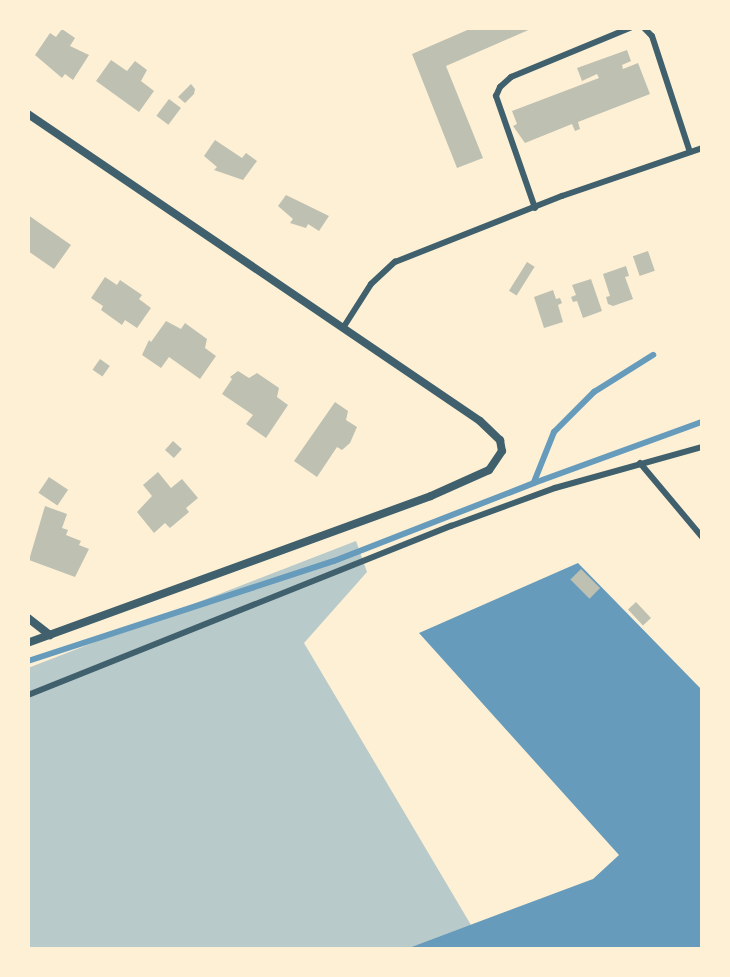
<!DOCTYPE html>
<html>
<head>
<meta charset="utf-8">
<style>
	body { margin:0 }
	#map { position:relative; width:730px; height:977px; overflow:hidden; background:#fdf0d5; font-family:Ubuntu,sans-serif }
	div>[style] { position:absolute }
	.green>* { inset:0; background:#b9caca }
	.water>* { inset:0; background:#669bbc }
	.stream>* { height:6px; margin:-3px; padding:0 3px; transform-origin:3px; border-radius:3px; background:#669bbc }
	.building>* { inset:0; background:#bec0b2; transform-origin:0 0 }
	.service>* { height:6px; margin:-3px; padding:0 3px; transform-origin:3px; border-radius:3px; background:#3f606c }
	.minor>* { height:8px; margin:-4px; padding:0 4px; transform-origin:4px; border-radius:4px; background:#3f606c }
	span { translate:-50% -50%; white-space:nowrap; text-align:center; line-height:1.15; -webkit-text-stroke:6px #fdf0d5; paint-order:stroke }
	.frame { position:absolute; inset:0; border:30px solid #fdf0d5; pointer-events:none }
</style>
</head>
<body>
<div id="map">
	<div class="green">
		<i style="clip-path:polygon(356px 541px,367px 572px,304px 643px,471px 925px,406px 949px,28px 949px,28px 668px)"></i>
	</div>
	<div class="water">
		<i style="clip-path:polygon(578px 563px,702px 690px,702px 949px,406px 949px,593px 879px,619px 855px,419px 633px)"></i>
	</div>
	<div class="stream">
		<i style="left:534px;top:482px;width:54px;rotate:-68.2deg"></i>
		<i style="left:554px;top:432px;width:57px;rotate:-45deg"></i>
		<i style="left:594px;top:392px;width:70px;rotate:-32.1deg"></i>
		<i style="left:28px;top:661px;width:322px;rotate:-18.1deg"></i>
		<i style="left:334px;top:561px;width:215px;rotate:-21.3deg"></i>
		<i style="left:534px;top:483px;width:179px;rotate:-20deg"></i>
	</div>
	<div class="building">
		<i style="clip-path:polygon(472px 28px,533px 28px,446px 66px,483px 158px,457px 168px,412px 54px)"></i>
		<i style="clip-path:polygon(62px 29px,75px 38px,70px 46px,89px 55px,73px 80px,65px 74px,62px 78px,35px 55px,50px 33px,56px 37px)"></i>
		<i style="clip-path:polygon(627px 50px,631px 61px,622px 65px,623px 69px,638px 63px,650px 94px,578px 122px,580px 129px,575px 131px,572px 124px,525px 143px,513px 126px,517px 124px,512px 111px,599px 78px,597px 74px,582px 81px,577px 68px)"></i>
		<i style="clip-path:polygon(111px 60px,127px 71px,135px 61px,147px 70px,141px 81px,154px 91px,139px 112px,96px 81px)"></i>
		<i style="clip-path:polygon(191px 84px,195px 89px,194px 94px,185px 103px,178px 97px)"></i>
		<i style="left:169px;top:99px;width:15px;height:21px;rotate:37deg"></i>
		<i style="clip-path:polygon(215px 140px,242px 158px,246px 153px,257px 161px,243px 180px,214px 170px,217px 167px,204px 156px)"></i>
		<i style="clip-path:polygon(286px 195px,329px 216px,319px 231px,308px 224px,306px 228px,290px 223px,293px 219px,278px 206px)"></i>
		<i style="clip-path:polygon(28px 215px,71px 245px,54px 269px,28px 251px)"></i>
		<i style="left:648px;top:251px;width:21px;height:16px;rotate:71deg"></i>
		<i style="left:527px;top:262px;width:9px;height:34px;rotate:32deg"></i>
		<i style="clip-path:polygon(626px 266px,629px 276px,625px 277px,633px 299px,613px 306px,608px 304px,606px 297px,610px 296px,603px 274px)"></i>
		<i style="clip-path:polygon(105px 277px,117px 285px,120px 280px,142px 295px,139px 299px,151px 308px,137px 328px,125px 320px,122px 325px,101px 310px,103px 306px,91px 298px)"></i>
		<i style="clip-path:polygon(591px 279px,602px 311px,583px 318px,577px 301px,573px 302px,571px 297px,576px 295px,572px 285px)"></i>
		<i style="clip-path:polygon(553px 290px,556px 299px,560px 298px,562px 303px,558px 305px,563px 322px,544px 328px,534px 297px)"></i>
		<i style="clip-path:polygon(166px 321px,181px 329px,185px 323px,207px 339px,205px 348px,216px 356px,200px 379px,169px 357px,161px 368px,142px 355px,149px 340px,151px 342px)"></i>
		<i style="left:100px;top:359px;width:12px;height:13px;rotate:35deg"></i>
		<i style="clip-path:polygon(238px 371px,249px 378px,257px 373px,279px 388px,277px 397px,288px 405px,266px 438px,246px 424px,253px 415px,222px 394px,232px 379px,230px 377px)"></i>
		<i style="clip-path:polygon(335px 402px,348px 411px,346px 420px,357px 427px,350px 443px,342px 450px,337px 447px,317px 477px,294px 461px)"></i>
		<i style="left:173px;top:441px;width:12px;height:12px;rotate:42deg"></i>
		<i style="clip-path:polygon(158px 472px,171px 488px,182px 479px,198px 498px,186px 508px,189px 512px,170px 528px,165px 523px,154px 533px,137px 512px,152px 496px,143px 485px)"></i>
		<i style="left:49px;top:477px;width:23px;height:19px;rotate:34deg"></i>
		<i style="clip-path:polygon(45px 506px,67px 514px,62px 528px,68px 530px,66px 535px,81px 541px,79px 545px,89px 549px,75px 577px,29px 560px)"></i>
		<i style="left:581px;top:569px;width:27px;height:15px;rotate:45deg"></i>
		<i style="left:636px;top:602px;width:22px;height:11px;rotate:47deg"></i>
	</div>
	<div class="service">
		<i style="left:644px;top:28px;width:11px;rotate:45deg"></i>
		<i style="left:652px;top:36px;width:122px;rotate:71.9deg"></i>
		<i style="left:535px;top:208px;width:119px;rotate:-109.2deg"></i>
		<i style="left:496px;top:96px;width:10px;rotate:-66deg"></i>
		<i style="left:500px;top:87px;width:15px;rotate:-42deg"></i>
		<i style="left:511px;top:77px;width:129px;rotate:-22.4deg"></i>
		<i style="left:343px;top:328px;width:52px;rotate:-57.5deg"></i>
		<i style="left:371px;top:284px;width:33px;rotate:-43deg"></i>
		<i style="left:395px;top:262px;width:180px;rotate:-21.6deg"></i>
		<i style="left:562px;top:196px;width:148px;rotate:-18.9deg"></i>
		<i style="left:640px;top:463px;width:97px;rotate:50deg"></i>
		<i style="left:28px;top:695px;width:456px;rotate:-21.8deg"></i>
		<i style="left:451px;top:526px;width:111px;rotate:-20.1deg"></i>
		<i style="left:555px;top:488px;width:153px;rotate:-15.6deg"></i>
	</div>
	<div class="minor">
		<i style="left:28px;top:114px;width:546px;rotate:34.18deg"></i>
		<i style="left:480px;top:421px;width:28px;rotate:44deg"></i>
		<i style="left:500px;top:440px;width:11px;rotate:80deg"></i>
		<i style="left:502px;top:451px;width:23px;rotate:124deg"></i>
		<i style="left:489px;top:470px;width:64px;rotate:155.9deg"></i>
		<i style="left:431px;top:496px;width:429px;rotate:160deg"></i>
		<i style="left:28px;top:618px;width:28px;rotate:38deg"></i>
	</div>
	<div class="frame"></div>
</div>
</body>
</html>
